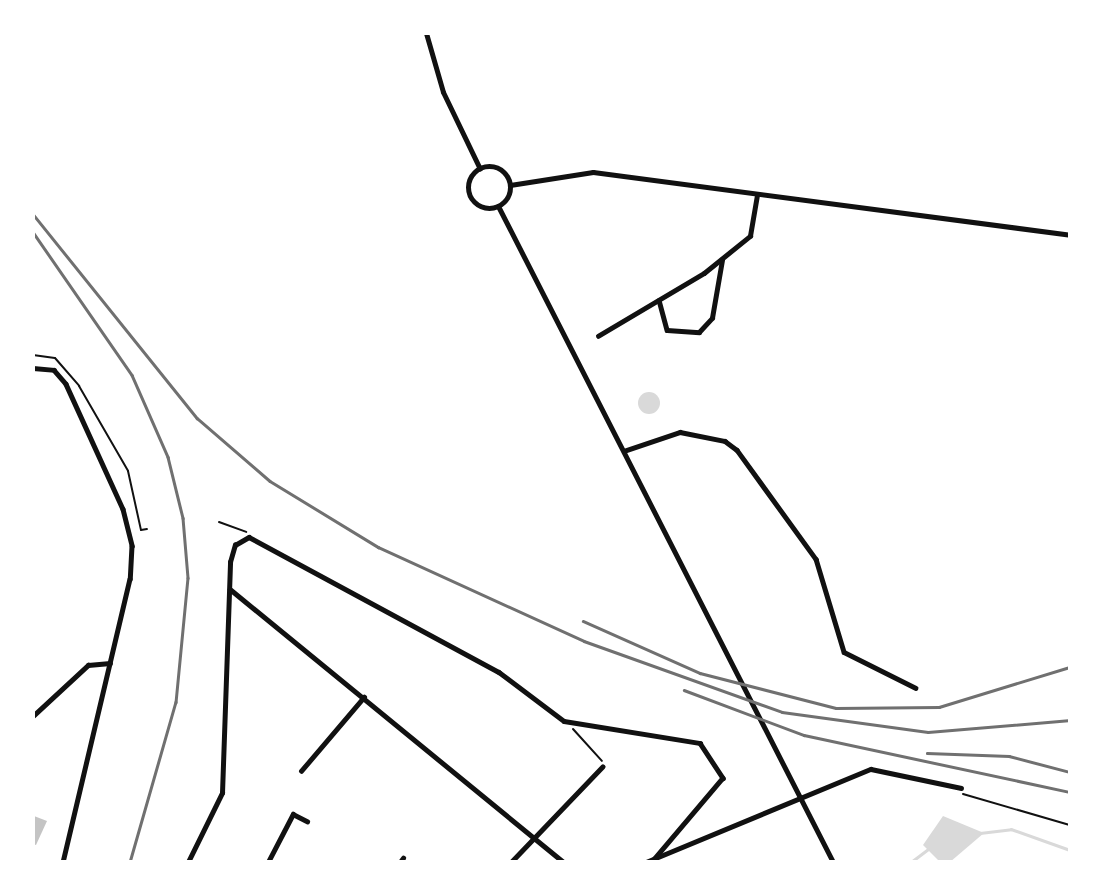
<!DOCTYPE html>
<html>
<head>
<meta charset="utf-8">
<style>
	body { margin:0 }
	#map { position:relative; width:1103px; height:895px; overflow:hidden; background:#fff; font-family:Poppins,sans-serif }
	div>[style] { position:absolute }
	.water>* { inset:0; background:#d9d9d9 }
	.round { border-radius:50% }
	.stream>* { height:2.5px; margin:-1.25px; padding:0 1.25px; transform-origin:1.25px; border-radius:1.25px; background:#d9d9d9 }
	.building>* { inset:0; background:#c4c4c4 }
	.path>* { height:2px; margin:-1px; padding:0 1px; transform-origin:1px; border-radius:1px; background:#111 }
	.minor>* { height:4.5px; margin:-2.25px; padding:0 2.25px; transform-origin:2.25px; border-radius:2.25px; background:#111 }
	.tertiary>* { height:5px; margin:-2.5px; padding:0 2.5px; transform-origin:2.5px; border-radius:2.5px; background:#111 }
	.secondary>* { height:5px; margin:-2.5px; padding:0 2.5px; transform-origin:2.5px; border-radius:2.5px; background:#111 }
	.secondary>.ring { margin:-2.5px; padding:0; box-sizing:content-box; background:none; border:5px solid #111; border-radius:50% }
	.rail>* { height:2.5px; margin:-1.25px; padding:0 1.25px; transform-origin:1.25px; border-radius:1.25px; background:#707070 }
	span { translate:-50% -50%; white-space:nowrap; text-align:center; line-height:1.15; -webkit-text-stroke:5px #fff; paint-order:stroke }
	.frame { position:absolute; inset:0; border:35px solid #fff; pointer-events:none }
</style>
</head>
<body>
<div id="map">
	<div class="water">
		<i class="round" style="left:638px;top:392px;width:22px;height:22px"></i>
		<i style="clip-path:polygon(943px 816px,984px 833px,950px 862px,940px 862px,923px 845px)"></i>
	</div>
	<div class="stream">
		<i style="left:980px;top:833px;width:31px;rotate:-7deg"></i>
		<i style="left:1011px;top:829px;width:63px;rotate:19.6deg"></i>
		<i style="left:911px;top:862px;width:21px;rotate:-37deg"></i>
	</div>
	<div class="building">
		<i style="clip-path:polygon(34px 816px,47px 821px,36px 845px,33px 844px)"></i>
	</div>
	<div class="path">
		<i style="left:33px;top:355px;width:22px;rotate:8deg"></i>
		<i style="left:55px;top:358px;width:37px;rotate:49deg"></i>
		<i style="left:79px;top:386px;width:98px;rotate:60deg"></i>
		<i style="left:128px;top:471px;width:60px;rotate:77.6deg"></i>
		<i style="left:141px;top:530px;width:6px;rotate:-9deg"></i>
		<i style="left:219px;top:522px;width:29px;rotate:20deg"></i>
		<i style="left:573px;top:729px;width:43px;rotate:47.8deg"></i>
		<i style="left:963px;top:794px;width:111px;rotate:16.2deg"></i>
	</div>
	<div class="minor">
		<i style="left:659px;top:300px;width:31px;rotate:75deg"></i>
		<i style="left:667px;top:330px;width:32px;rotate:4deg"></i>
		<i style="left:699px;top:332px;width:19px;rotate:-47deg"></i>
		<i style="left:712px;top:318px;width:59px;rotate:-80.2deg"></i>
		<i style="left:598px;top:336px;width:123px;rotate:-30.7deg"></i>
		<i style="left:704px;top:273px;width:59px;rotate:-38.8deg"></i>
		<i style="left:750px;top:236px;width:42px;rotate:-80.3deg"></i>
		<i style="left:33px;top:368px;width:21px;rotate:5deg"></i>
		<i style="left:54px;top:370px;width:18px;rotate:49deg"></i>
		<i style="left:66px;top:384px;width:137px;rotate:65.5deg"></i>
		<i style="left:123px;top:509px;width:38px;rotate:76deg"></i>
		<i style="left:132px;top:546px;width:33px;rotate:93deg"></i>
		<i style="left:130px;top:579px;width:291px;rotate:103.3deg"></i>
		<i style="left:624px;top:451px;width:59px;rotate:-18.7deg"></i>
		<i style="left:680px;top:432px;width:46px;rotate:11.3deg"></i>
		<i style="left:725px;top:441px;width:15px;rotate:37deg"></i>
		<i style="left:737px;top:450px;width:135px;rotate:54.1deg"></i>
		<i style="left:816px;top:559px;width:97px;rotate:73.2deg"></i>
		<i style="left:844px;top:652px;width:80px;rotate:26.6deg"></i>
		<i style="left:230px;top:589px;width:431px;rotate:39.3deg"></i>
		<i style="left:33px;top:716px;width:75px;rotate:-42.8deg"></i>
		<i style="left:88px;top:665px;width:22px;rotate:-5deg"></i>
		<i style="left:301px;top:771px;width:97px;rotate:-49.6deg"></i>
		<i style="left:188px;top:862px;width:77px;rotate:-63.8deg"></i>
		<i style="left:222px;top:793px;width:231px;rotate:-88deg"></i>
		<i style="left:230px;top:562px;width:18px;rotate:-74deg"></i>
		<i style="left:235px;top:545px;width:16px;rotate:-30deg"></i>
		<i style="left:249px;top:537px;width:284px;rotate:28.4deg"></i>
		<i style="left:499px;top:672px;width:81px;rotate:37deg"></i>
		<i style="left:564px;top:721px;width:138px;rotate:9.2deg"></i>
		<i style="left:700px;top:743px;width:42px;rotate:56.7deg"></i>
		<i style="left:723px;top:778px;width:110px;rotate:130.2deg"></i>
		<i style="left:268px;top:862px;width:54px;rotate:-62.5deg"></i>
		<i style="left:293px;top:814px;width:16px;rotate:27deg"></i>
		<i style="left:400px;top:862px;width:5px;rotate:-53deg"></i>
		<i style="left:511px;top:862px;width:132px;rotate:-46.2deg"></i>
		<i style="left:646px;top:862px;width:243px;rotate:-22.5deg"></i>
		<i style="left:871px;top:769px;width:92px;rotate:11.9deg"></i>
	</div>
	<div class="tertiary">
		<i style="left:510px;top:185px;width:84px;rotate:-8.9deg"></i>
		<i style="left:593px;top:172px;width:481px;rotate:7.5deg"></i>
	</div>
	<div class="secondary">
		<i style="left:426px;top:33px;width:61px;rotate:73.9deg"></i>
		<i style="left:443px;top:92px;width:85px;rotate:64.3deg"></i>
		<i class="ring" style="left:468px;top:166px;width:37px;height:37px"></i>
		<i style="left:498px;top:206px;width:737px;rotate:62.95deg"></i>
	</div>
	<div class="rail">
		<i style="left:33px;top:214px;width:262px;rotate:51.2deg"></i>
		<i style="left:197px;top:418px;width:96px;rotate:40.8deg"></i>
		<i style="left:270px;top:481px;width:127px;rotate:31.4deg"></i>
		<i style="left:378px;top:547px;width:226px;rotate:24.5deg"></i>
		<i style="left:584px;top:641px;width:210px;rotate:19.7deg"></i>
		<i style="left:782px;top:712px;width:147px;rotate:7.8deg"></i>
		<i style="left:928px;top:732px;width:143px;rotate:-4.8deg"></i>
		<i style="left:33px;top:232px;width:174px;rotate:55.3deg"></i>
		<i style="left:132px;top:375px;width:90px;rotate:66.3deg"></i>
		<i style="left:168px;top:457px;width:63px;rotate:76.2deg"></i>
		<i style="left:183px;top:518px;width:60px;rotate:85.2deg"></i>
		<i style="left:188px;top:578px;width:125px;rotate:95.5deg"></i>
		<i style="left:176px;top:702px;width:166px;rotate:106deg"></i>
		<i style="left:583px;top:621px;width:128px;rotate:24deg"></i>
		<i style="left:700px;top:673px;width:140px;rotate:14.4deg"></i>
		<i style="left:836px;top:708px;width:103px;rotate:-0.6deg"></i>
		<i style="left:939px;top:707px;width:137px;rotate:-17deg"></i>
		<i style="left:684px;top:690px;width:128px;rotate:20.6deg"></i>
		<i style="left:804px;top:735px;width:272px;rotate:12.1deg"></i>
		<i style="left:927px;top:753px;width:82px;rotate:2.1deg"></i>
		<i style="left:1009px;top:756px;width:63px;rotate:14.7deg"></i>
	</div>
	<div class="frame"></div>
</div>
</body>
</html>
